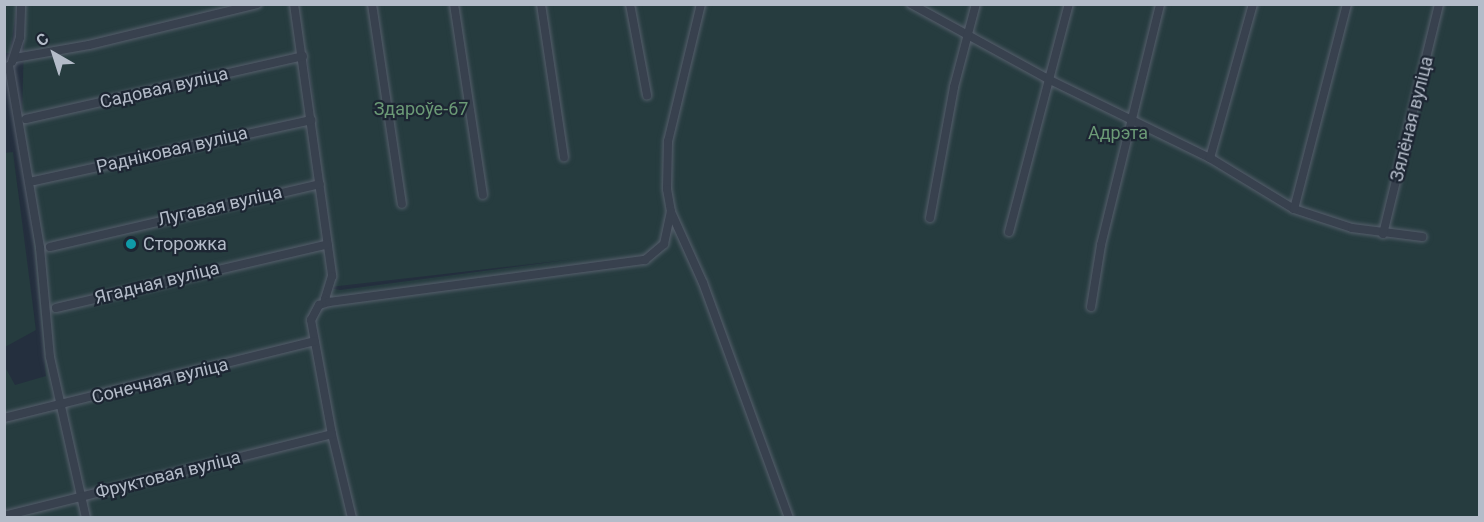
<!DOCTYPE html>
<html>
<head>
<meta charset="utf-8">
<style>
	body { margin:0 }
	#map { position:relative; width:1484px; height:522px; overflow:hidden; background:#242f3e; font-family:Roboto,sans-serif }
	div>[style] { position:absolute }
	.green>* { inset:0; background:#263c3f }
	.roads { filter:drop-shadow(0 0 2px #565f6c) drop-shadow(0 0 2px #565f6c) }
	.minor>* { height:8px; margin:-4px; padding:0 4px; transform-origin:4px; border-radius:4px; background:#38414e }
	.dots>* { width:16px; height:16px; translate:-50% -50%; box-sizing:border-box; border:3px solid #1d2633; border-radius:50% }
	span { translate:-50% -50%; white-space:nowrap; text-align:center; line-height:1.15; -webkit-text-stroke:4.5px #1d2633; paint-order:stroke }
	.street-label { font-size:18px; color:#b4bcc9 }
	.park-label { font-size:18px; color:#6b9a76 }
	.poi-label { font-size:18px; color:#b4bcc9 }
	.left { translate:0 -50%; text-align:left }
	.frame { position:absolute; inset:0; border:6px solid #b4bcc9; pointer-events:none }
	.north { position:absolute; left:24px; top:24px; width:60px; height:60px; -webkit-text-stroke:4px #1d2633; paint-order:stroke; rotate:321deg; font-size:16px; font-weight:700; line-height:24px; text-align:center; color:#b4bcc9 }
	.north::after { content:''; display:block; margin:auto; width:21px; height:27px; background:#b4bcc9; clip-path:polygon(50% 0,100% 100%,50% 72%,0 100%) }
</style>
</head>
<body>
<div id="map">
	<div class="green">
		<i style="clip-path:polygon(evenodd,25px 4px,1479px 5px,1479px 517px,5px 517px,4px 365px,15px 385px,46px 376px,22px 117px,305px 54px,318px 128px,306px 52px,22px 116px,25px 4px,575px 259px,340px 290px,330px 288px,330px 287px,575px 259px)"></i>
		<i style="clip-path:polygon(4px 5px,17px 5px,10px 53px,5px 53px)"></i>
		<i style="clip-path:polygon(13px 152px,36px 330px,5px 347px,4px 153px)"></i>
	</div>
	<div class="roads">
		<div class="minor">
			<i style="left:294px;top:4px;width:275px;rotate:82deg"></i>
			<i style="left:332px;top:276px;width:24px;rotate:107deg"></i>
			<i style="left:325px;top:299px;width:5px;rotate:37deg"></i>
			<i style="left:329px;top:302px;width:10px;rotate:163deg"></i>
			<i style="left:319px;top:305px;width:17px;rotate:118deg"></i>
			<i style="left:311px;top:320px;width:116px;rotate:79.6deg"></i>
			<i style="left:332px;top:434px;width:86px;rotate:76.6deg"></i>
			<i style="left:372px;top:4px;width:202px;rotate:81.5deg"></i>
			<i style="left:454px;top:4px;width:193px;rotate:81.4deg"></i>
			<i style="left:541px;top:4px;width:155px;rotate:81.5deg"></i>
			<i style="left:630px;top:4px;width:93px;rotate:79.4deg"></i>
			<i style="left:701px;top:4px;width:141px;rotate:103.5deg"></i>
			<i style="left:668px;top:141px;width:48px;rotate:91.2deg"></i>
			<i style="left:667px;top:189px;width:23px;rotate:80deg"></i>
			<i style="left:671px;top:212px;width:78px;rotate:65.7deg"></i>
			<i style="left:703px;top:283px;width:250px;rotate:69.9deg"></i>
			<i style="left:911px;top:4px;width:158px;rotate:28.7deg"></i>
			<i style="left:1050px;top:80px;width:178px;rotate:26deg"></i>
			<i style="left:1210px;top:158px;width:98px;rotate:31.3deg"></i>
			<i style="left:1294px;top:209px;width:61px;rotate:18.1deg"></i>
			<i style="left:1352px;top:228px;width:71px;rotate:7.3deg"></i>
			<i style="left:15px;top:58px;width:75px;rotate:-10deg"></i>
			<i style="left:89px;top:45px;width:173px;rotate:-13.7deg"></i>
			<i style="left:12px;top:62px;width:26px;rotate:-72deg"></i>
			<i style="left:20px;top:37px;width:33px;rotate:-88deg"></i>
			<i style="left:9px;top:66px;width:185px;rotate:80.3deg"></i>
			<i style="left:40px;top:248px;width:109px;rotate:84.8deg"></i>
			<i style="left:50px;top:357px;width:165px;rotate:77.4deg"></i>
			<i style="left:26px;top:119px;width:284px;rotate:-12.8deg"></i>
			<i style="left:1210px;top:158px;width:160px;rotate:-74.4deg"></i>
			<i style="left:34px;top:181px;width:284px;rotate:-12.4deg"></i>
			<i style="left:1294px;top:209px;width:212px;rotate:-75.5deg"></i>
			<i style="left:930px;top:218px;width:133px;rotate:-79.6deg"></i>
			<i style="left:954px;top:87px;width:86px;rotate:-75.2deg"></i>
			<i style="left:1009px;top:232px;width:236px;rotate:-75.3deg"></i>
			<i style="left:1383px;top:234px;width:237px;rotate:-76.3deg"></i>
			<i style="left:50px;top:247px;width:277px;rotate:-13.1deg"></i>
			<i style="left:329px;top:302px;width:319px;rotate:-7.6deg"></i>
			<i style="left:645px;top:260px;width:25px;rotate:-40deg"></i>
			<i style="left:664px;top:244px;width:33px;rotate:-78deg"></i>
			<i style="left:1091px;top:307px;width:63px;rotate:-80.8deg"></i>
			<i style="left:1101px;top:245px;width:248px;rotate:-76.2deg"></i>
			<i style="left:56px;top:308px;width:279px;rotate:-13.2deg"></i>
			<i style="left:4px;top:418px;width:320px;rotate:-13.9deg"></i>
			<i style="left:4px;top:516px;width:338px;rotate:-14deg"></i>
		</div>
	</div>
	<div class="dots">
		<i style="left:131px;top:244px;background:#0f9aa8"></i>
	</div>
	<div class="street-label">
		<span style="left:164px;top:88px;rotate:-13deg">Садовая вуліца</span>
		<span style="left:1412px;top:119px;rotate:-76deg">Зялёная вуліца</span>
		<span style="left:172px;top:150px;rotate:-13deg">Радніковая вуліца</span>
		<span style="left:220px;top:206px;rotate:-13deg">Лугавая вуліца</span>
		<span style="left:157px;top:283px;rotate:-14deg">Ягадная вуліца</span>
		<span style="left:160px;top:381px;rotate:-14deg">Сонечная вуліца</span>
		<span style="left:168px;top:475px;rotate:-14deg">Фруктовая вуліца</span>
	</div>
	<div class="park-label">
		<span style="left:421px;top:109px">Здароўе-67</span>
		<span style="left:1118px;top:133px">Адрэта</span>
	</div>
	<div class="poi-label">
		<span class="left" style="left:143px;top:244px">Сторожка</span>
	</div>
	<div class="frame"></div>
	<div class="north">С</div>
</div>
</body>
</html>
